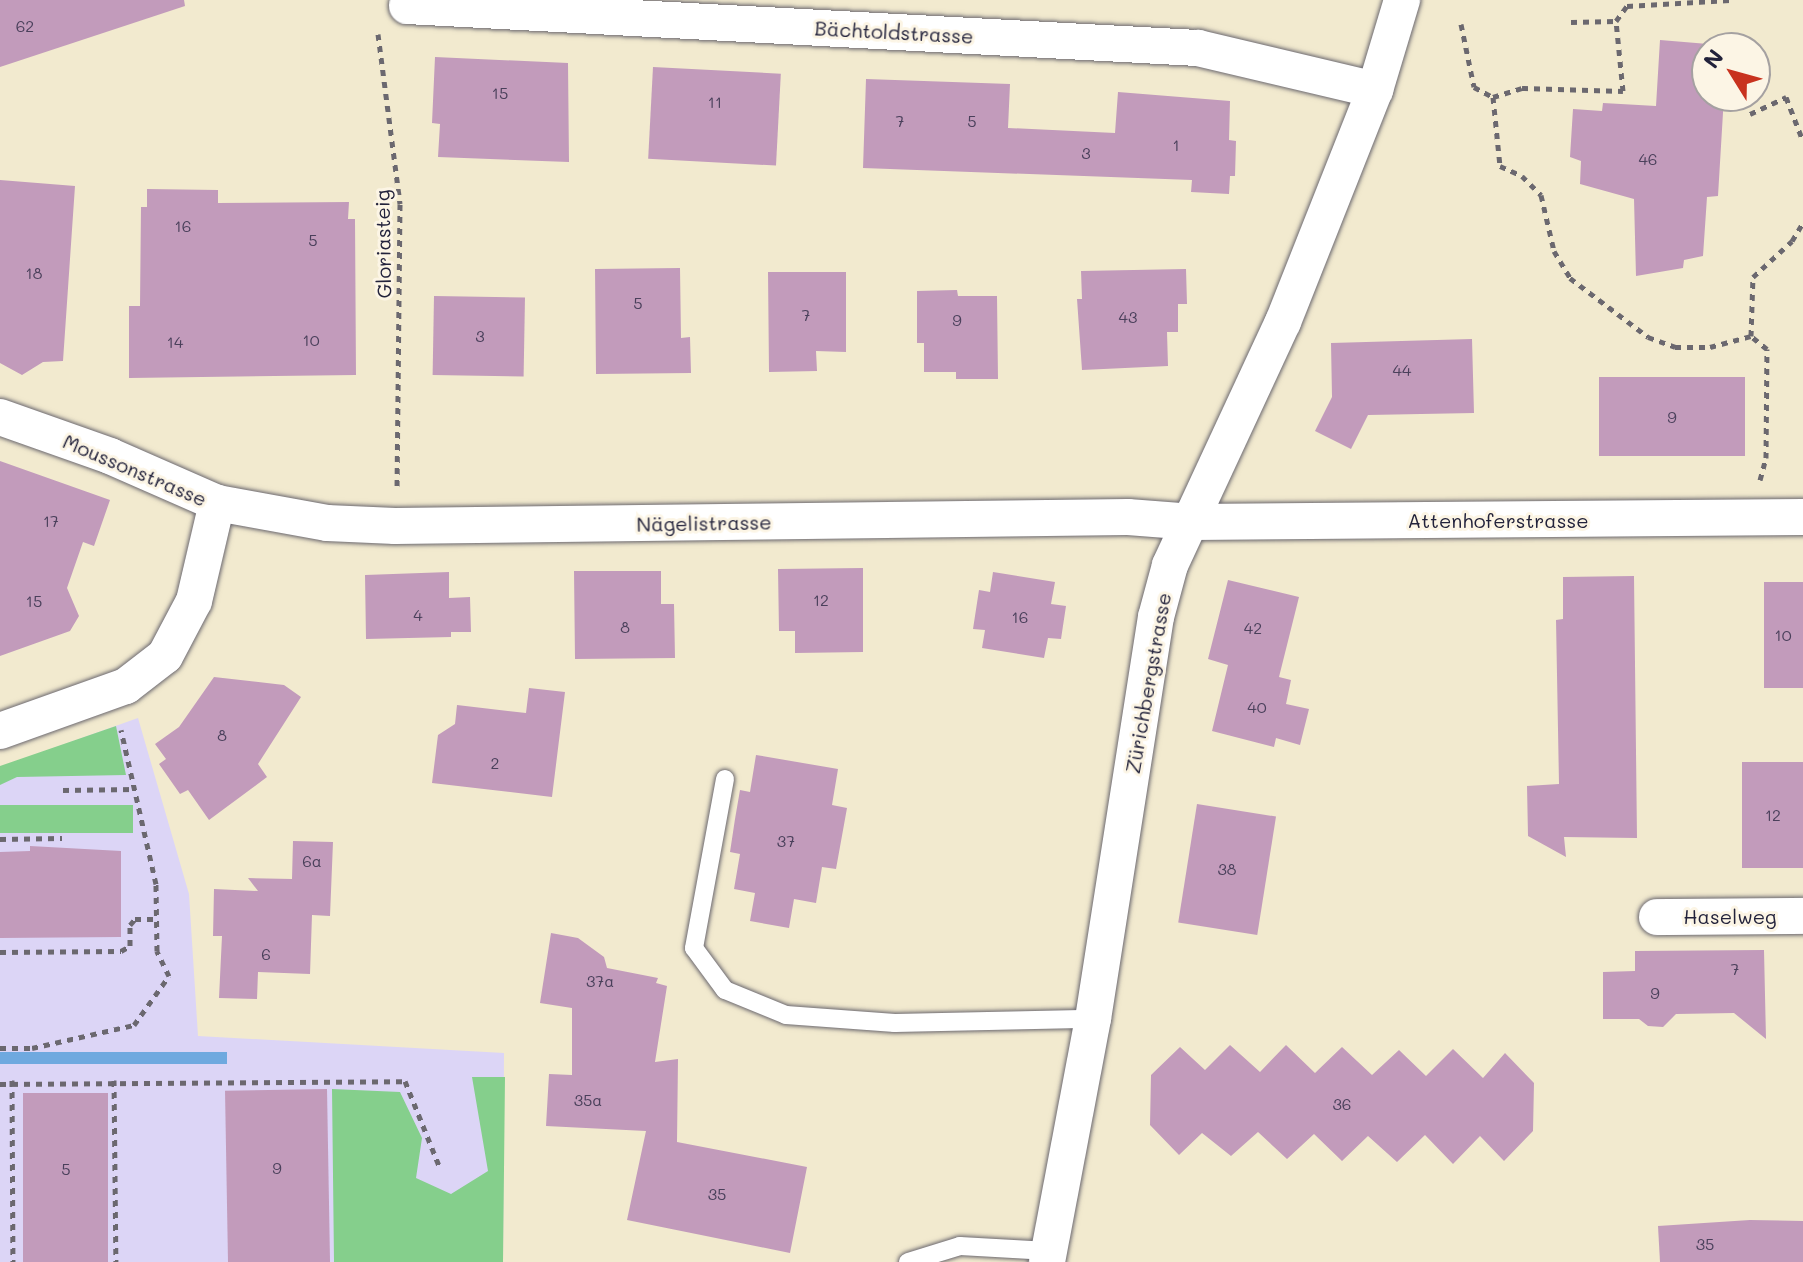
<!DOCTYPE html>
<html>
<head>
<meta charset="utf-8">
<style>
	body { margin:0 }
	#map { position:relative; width:1803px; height:1262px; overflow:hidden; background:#f2eacf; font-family:Mali,sans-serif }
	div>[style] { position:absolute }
	.built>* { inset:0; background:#dcd5f6 }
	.green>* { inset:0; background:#85cf8c; transform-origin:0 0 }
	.water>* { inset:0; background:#6fa9df; transform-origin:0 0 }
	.building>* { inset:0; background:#c29bbb; transform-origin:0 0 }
	.path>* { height:5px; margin-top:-2.5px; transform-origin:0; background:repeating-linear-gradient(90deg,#6b686f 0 6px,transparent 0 12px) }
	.roads { filter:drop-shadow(0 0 2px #6b686f) drop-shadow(0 0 2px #6b686f) }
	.service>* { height:18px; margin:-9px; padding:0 9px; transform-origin:9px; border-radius:9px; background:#fff }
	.minor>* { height:36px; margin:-18px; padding:0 18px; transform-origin:18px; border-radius:18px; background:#fff }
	span { translate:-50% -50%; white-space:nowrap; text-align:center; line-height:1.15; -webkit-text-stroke:6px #fcf5e5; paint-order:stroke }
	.number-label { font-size:16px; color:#4a405b }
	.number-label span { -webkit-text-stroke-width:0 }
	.street-label { font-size:20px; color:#22223b }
	.north { position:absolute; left:1691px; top:32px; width:80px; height:80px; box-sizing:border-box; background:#fcf5e5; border:2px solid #a5a1a1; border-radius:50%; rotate:307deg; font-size:22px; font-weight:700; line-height:32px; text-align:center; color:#22223b }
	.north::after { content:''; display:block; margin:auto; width:28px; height:36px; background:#c8321e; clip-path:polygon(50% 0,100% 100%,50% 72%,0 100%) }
</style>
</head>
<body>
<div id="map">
	<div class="built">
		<i style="clip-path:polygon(138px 718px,189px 894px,198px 1036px,504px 1053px,503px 1262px,0 1262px,0 767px)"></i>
	</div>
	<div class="green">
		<i style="clip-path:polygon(116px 726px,126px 775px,17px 777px,0 785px,0 766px)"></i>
		<i style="left:0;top:805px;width:133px;height:28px"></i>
		<i style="clip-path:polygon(472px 1077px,505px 1077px,503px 1262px,334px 1262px,332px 1089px,400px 1092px,422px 1138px,416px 1178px,451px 1194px,488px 1171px)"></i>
	</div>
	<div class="water">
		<i style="left:227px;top:1052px;width:12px;height:227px;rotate:90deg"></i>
	</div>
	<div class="building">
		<i style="clip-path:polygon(0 0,184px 0,185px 6px,0 67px)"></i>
		<i style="clip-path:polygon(1660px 40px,1708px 44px,1706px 96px,1724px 96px,1718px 196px,1707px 197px,1703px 256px,1684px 260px,1683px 268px,1636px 276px,1634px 199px,1580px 184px,1581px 161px,1570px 157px,1573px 109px,1602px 111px,1603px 103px,1656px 106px)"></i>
		<i style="clip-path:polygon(435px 57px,568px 63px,569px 162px,438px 157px,440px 124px,432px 123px)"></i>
		<i style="left:653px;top:67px;width:128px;height:92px;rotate:3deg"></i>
		<i style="clip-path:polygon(866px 79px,1010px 84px,1008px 128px,1115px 133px,1118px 92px,1230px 101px,1229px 140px,1236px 141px,1235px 176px,1230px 176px,1229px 194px,1191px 192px,1192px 180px,863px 168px)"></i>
		<i style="clip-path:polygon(0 180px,75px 186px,63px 361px,43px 362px,22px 375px,0 363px)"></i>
		<i style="clip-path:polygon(147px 189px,218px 190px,218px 203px,349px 202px,348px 219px,355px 219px,356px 375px,129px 378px,129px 306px,140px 306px,141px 207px,147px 207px)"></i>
		<i style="clip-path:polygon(680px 268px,681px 338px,690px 337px,691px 373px,596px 374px,595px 269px)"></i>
		<i style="clip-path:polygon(1186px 269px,1187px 304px,1178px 304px,1178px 332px,1167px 332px,1168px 366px,1082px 370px,1077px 299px,1082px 299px,1081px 271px)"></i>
		<i style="clip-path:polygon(768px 272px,846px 272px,846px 352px,816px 351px,817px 371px,769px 372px)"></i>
		<i style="clip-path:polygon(957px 290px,958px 296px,997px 296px,998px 379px,956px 379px,956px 372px,924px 372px,924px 343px,917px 343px,917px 291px)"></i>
		<i style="left:434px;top:296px;width:91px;height:79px;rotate:1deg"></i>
		<i style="clip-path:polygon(1472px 339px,1474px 413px,1368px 415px,1351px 449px,1315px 431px,1332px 397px,1331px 343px)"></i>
		<i style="left:1745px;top:377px;width:79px;height:146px;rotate:90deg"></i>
		<i style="clip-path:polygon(0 461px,110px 500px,94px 546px,83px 542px,67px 588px,79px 616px,70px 631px,0 656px)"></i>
		<i style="clip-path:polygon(863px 568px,863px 652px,795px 653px,795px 631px,779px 631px,778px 569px)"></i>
		<i style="clip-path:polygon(574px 571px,661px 571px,661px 604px,674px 604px,675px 658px,575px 659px)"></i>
		<i style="clip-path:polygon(449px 572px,449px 598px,470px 597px,471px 632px,451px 632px,451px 637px,366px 639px,365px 575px)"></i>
		<i style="clip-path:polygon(993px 572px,1055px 582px,1051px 604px,1066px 606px,1061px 639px,1048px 638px,1044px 658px,982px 648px,985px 630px,973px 629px,979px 590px,990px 592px)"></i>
		<i style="clip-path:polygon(1634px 576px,1637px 838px,1564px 837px,1566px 857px,1528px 836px,1527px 786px,1559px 784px,1556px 620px,1563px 619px,1563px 577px)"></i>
		<i style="clip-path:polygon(1228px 580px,1299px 597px,1279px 677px,1291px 680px,1286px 704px,1309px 709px,1300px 745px,1276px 738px,1274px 747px,1212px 731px,1228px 665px,1208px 659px)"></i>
		<i style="left:1764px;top:582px;width:39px;height:106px"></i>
		<i style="clip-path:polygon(214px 677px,284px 685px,301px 697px,258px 764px,267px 777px,209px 820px,188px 790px,180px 794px,159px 764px,166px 759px,155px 744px,179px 727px)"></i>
		<i style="clip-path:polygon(529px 688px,565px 692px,552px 797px,432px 783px,438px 735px,455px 724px,457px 705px,526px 713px)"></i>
		<i style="clip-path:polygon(756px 755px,838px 769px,832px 805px,847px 808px,836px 869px,822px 867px,816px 903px,794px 899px,789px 928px,750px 921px,755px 893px,734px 889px,740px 854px,730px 852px,735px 819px,740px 790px,750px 792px)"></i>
		<i style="left:1742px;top:762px;width:61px;height:106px"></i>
		<i style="left:1197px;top:804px;width:80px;height:120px;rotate:9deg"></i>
		<i style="clip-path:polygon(293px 841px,333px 842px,330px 916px,312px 915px,310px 974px,258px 972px,257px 999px,219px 998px,222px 936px,213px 936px,214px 889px,258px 891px,248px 878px,292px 879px)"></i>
		<i style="clip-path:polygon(30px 846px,121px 851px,121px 937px,0 938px,0 852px,30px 851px)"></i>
		<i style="clip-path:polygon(551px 933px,578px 938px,604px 957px,607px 968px,658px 978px,656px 983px,667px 986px,655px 1062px,678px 1059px,677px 1142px,807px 1167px,790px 1253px,627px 1220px,646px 1131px,546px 1126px,549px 1074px,572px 1075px,572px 1008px,540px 1003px)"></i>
		<i style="clip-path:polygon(1764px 950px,1766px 1039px,1734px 1013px,1676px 1014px,1663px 1027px,1648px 1026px,1639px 1019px,1603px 1019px,1603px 972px,1635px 971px,1635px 951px)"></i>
		<i style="clip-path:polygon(1230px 1045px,1260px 1072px,1286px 1045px,1315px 1073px,1342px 1047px,1372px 1075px,1399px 1050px,1426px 1076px,1453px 1049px,1483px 1078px,1505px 1053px,1534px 1083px,1533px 1131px,1504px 1161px,1480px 1136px,1453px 1164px,1425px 1135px,1397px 1162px,1368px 1136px,1342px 1161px,1314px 1134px,1287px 1159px,1258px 1132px,1231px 1156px,1202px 1133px,1179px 1155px,1150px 1125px,1151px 1075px,1180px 1047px,1205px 1070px)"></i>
		<i style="left:327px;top:1089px;width:173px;height:102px;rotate:89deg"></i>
		<i style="left:23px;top:1093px;width:85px;height:169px"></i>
		<i style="clip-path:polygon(1750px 1220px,1803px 1221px,1803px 1262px,1660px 1262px,1658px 1226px)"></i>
	</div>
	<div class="path">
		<i style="left:1571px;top:22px;width:45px;rotate:-1.3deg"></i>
		<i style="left:1616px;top:21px;width:19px;rotate:-54deg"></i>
		<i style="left:1627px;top:6px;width:103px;rotate:-3.3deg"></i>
		<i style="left:1461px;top:24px;width:64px;rotate:78.3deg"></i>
		<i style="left:1474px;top:87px;width:21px;rotate:28deg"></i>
		<i style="left:1493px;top:97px;width:30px;rotate:-17deg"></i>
		<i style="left:1522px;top:88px;width:101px;rotate:1.7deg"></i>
		<i style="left:1623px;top:91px;width:70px;rotate:-95.7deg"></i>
		<i style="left:378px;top:34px;width:171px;rotate:82.6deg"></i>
		<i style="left:400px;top:204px;width:282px;rotate:90.6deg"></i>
		<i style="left:1493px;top:97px;width:69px;rotate:84.2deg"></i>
		<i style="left:1500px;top:166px;width:24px;rotate:24deg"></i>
		<i style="left:1522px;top:176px;width:27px;rotate:45deg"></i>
		<i style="left:1541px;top:195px;width:57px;rotate:76.9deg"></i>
		<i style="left:1554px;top:251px;width:31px;rotate:59deg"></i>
		<i style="left:1570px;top:278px;width:98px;rotate:37.1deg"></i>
		<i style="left:1648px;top:337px;width:29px;rotate:20deg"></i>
		<i style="left:1675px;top:347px;width:35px"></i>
		<i style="left:1710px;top:347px;width:42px;rotate:-15deg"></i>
		<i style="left:1750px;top:114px;width:40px;rotate:-25deg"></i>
		<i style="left:1786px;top:97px;width:47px;rotate:68.9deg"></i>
		<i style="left:1760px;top:480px;width:23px;rotate:-75deg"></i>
		<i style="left:1766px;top:458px;width:109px;rotate:-89.5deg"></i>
		<i style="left:1767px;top:349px;width:21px;rotate:-141deg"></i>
		<i style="left:1751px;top:336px;width:59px;rotate:-88.1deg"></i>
		<i style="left:1753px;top:277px;width:53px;rotate:-42.7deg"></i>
		<i style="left:1792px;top:241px;width:21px;rotate:-59deg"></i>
		<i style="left:63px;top:790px;width:72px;rotate:-0.8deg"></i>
		<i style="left:0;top:839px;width:62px;rotate:-0.9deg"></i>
		<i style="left:0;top:952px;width:121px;rotate:-0.5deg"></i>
		<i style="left:121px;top:951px;width:10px;rotate:-29deg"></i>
		<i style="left:130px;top:946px;width:21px;rotate:-90deg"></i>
		<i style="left:130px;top:925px;width:8px;rotate:-50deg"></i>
		<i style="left:135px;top:919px;width:22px"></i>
		<i style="left:0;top:1048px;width:32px"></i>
		<i style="left:32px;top:1048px;width:105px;rotate:-12.7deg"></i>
		<i style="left:134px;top:1025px;width:60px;rotate:-54.5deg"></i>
		<i style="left:169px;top:976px;width:28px;rotate:-116deg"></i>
		<i style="left:157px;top:951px;width:67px;rotate:-90.9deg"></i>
		<i style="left:156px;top:884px;width:158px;rotate:-102.8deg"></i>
		<i style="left:12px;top:1080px;width:182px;rotate:89.7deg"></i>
		<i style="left:114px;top:1080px;width:182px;rotate:89.4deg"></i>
		<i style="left:0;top:1084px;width:405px;rotate:-0.4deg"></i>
		<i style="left:405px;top:1081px;width:94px;rotate:68.1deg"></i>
	</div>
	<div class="roads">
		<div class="service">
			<i style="left:725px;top:779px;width:172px;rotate:100.4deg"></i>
			<i style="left:694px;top:948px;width:52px;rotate:53.6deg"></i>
			<i style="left:725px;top:990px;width:66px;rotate:22.3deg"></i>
			<i style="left:786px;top:1015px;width:109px;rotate:4.2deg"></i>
			<i style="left:895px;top:1023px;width:198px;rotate:-1.2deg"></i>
			<i style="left:908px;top:1262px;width:54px;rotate:-17.1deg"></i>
			<i style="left:960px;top:1246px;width:89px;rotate:3.2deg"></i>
		</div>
		<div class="minor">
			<i style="left:407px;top:6px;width:792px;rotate:3.04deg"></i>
			<i style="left:1198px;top:48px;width:182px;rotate:13.3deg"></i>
			<i style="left:0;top:417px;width:117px;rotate:19.5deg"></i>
			<i style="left:110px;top:456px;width:117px;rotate:23.7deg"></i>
			<i style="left:217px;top:503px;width:112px;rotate:10.3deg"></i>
			<i style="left:327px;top:523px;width:68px;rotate:2.5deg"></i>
			<i style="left:395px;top:526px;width:733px;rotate:-0.7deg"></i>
			<i style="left:1128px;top:517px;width:65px;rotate:4.4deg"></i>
			<i style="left:1193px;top:522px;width:610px;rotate:-0.47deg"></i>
			<i style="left:0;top:731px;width:134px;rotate:-19.7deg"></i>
			<i style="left:126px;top:686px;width:49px;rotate:-37.6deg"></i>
			<i style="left:165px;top:656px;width:62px;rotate:-62.2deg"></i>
			<i style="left:194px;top:601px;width:101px;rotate:-76.8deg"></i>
			<i style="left:1657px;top:917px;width:146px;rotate:-0.4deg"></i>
			<i style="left:1047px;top:1262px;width:247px;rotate:-79.3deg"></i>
			<i style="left:1093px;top:1019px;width:407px;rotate:-81.1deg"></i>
			<i style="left:1156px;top:617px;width:54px;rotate:-74.9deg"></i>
			<i style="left:1170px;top:565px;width:268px;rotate:-65.1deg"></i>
			<i style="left:1283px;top:322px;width:250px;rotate:-68.4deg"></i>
			<i style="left:1375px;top:90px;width:94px;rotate:-73.3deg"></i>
		</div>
	</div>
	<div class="number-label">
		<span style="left:25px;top:26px">62</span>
		<span style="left:500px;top:93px">15</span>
		<span style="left:715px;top:102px">11</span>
		<span style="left:900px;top:121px">7</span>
		<span style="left:972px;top:121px">5</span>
		<span style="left:1176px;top:145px">1</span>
		<span style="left:1086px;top:153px">3</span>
		<span style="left:1648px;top:159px">46</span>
		<span style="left:183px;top:226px">16</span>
		<span style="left:313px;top:240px">5</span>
		<span style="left:34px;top:273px">18</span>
		<span style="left:638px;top:303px">5</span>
		<span style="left:806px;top:315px">7</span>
		<span style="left:1128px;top:317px">43</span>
		<span style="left:957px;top:320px">9</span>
		<span style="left:480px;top:336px">3</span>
		<span style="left:311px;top:340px">10</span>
		<span style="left:175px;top:342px">14</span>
		<span style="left:1402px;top:370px">44</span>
		<span style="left:1672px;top:417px">9</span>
		<span style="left:51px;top:521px">17</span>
		<span style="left:821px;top:600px">12</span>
		<span style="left:34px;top:601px">15</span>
		<span style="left:418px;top:615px">4</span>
		<span style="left:1020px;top:617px">16</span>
		<span style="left:625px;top:627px">8</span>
		<span style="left:1253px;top:628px">42</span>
		<span style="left:1783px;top:635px">10</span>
		<span style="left:1257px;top:707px">40</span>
		<span style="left:222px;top:735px">8</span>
		<span style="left:495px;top:763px">2</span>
		<span style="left:1773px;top:815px">12</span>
		<span style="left:786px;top:841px">37</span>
		<span style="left:312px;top:861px">6a</span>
		<span style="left:1227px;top:869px">38</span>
		<span style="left:266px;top:954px">6</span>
		<span style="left:1735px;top:969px">7</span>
		<span style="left:600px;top:981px">37a</span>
		<span style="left:1655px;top:993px">9</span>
		<span style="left:588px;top:1100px">35a</span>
		<span style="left:1342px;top:1104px">36</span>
		<span style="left:277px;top:1168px">9</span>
		<span style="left:66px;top:1169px">5</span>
		<span style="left:717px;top:1194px">35</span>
		<span style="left:1705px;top:1244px">35</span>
	</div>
	<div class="street-label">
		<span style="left:894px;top:32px;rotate:3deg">Bächtoldstrasse</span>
		<span style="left:383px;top:244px;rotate:-91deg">Gloriasteig</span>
		<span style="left:135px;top:470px;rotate:23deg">Moussonstrasse</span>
		<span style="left:1498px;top:520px">Attenhoferstrasse</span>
		<span style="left:704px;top:523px;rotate:-1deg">Nägelistrasse</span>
		<span style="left:1148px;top:683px;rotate:-80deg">Zürichbergstrasse</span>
		<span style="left:1730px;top:916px">Haselweg</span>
	</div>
	<div class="north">N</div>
</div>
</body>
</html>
